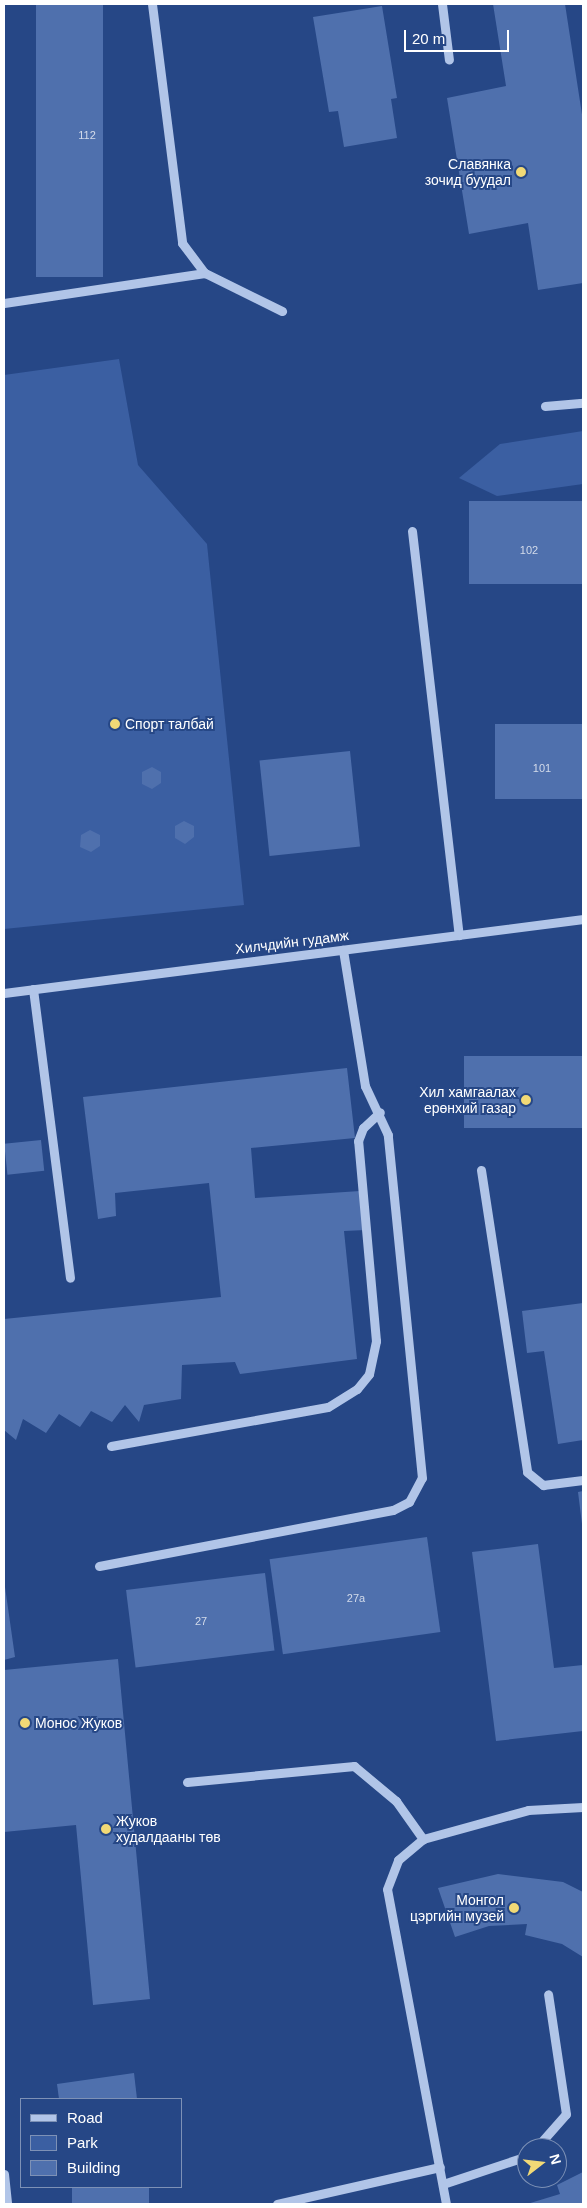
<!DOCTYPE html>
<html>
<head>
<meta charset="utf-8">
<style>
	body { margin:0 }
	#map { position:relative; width:587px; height:2208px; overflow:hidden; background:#264786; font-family:Helvetica,sans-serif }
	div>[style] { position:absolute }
	.green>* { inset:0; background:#3b5fa2 }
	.building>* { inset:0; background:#4f70ad; transform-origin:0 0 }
	.minor>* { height:9px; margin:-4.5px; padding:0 4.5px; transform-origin:4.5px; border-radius:4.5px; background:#b1c5e8 }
	.dots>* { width:14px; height:14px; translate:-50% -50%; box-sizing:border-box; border:2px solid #264786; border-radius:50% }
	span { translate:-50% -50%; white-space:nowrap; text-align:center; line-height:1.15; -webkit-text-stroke:4px #264786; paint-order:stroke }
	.number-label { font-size:11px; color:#d3dbea }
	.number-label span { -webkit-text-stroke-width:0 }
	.poi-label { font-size:14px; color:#fff }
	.right { translate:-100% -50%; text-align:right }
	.left { translate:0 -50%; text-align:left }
	.street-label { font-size:14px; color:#fff }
	.frame { position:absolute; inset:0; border:5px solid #fff; pointer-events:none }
	.legend { position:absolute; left:20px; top:2098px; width:162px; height:90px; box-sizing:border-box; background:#264786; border:1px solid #7d91b6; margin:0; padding:6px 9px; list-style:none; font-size:15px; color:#fff }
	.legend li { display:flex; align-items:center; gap:10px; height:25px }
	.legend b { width:25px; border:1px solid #7d91b6 }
	.north { position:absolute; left:517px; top:2138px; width:50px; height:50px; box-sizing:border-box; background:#264786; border:1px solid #7d91b6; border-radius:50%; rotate:74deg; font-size:14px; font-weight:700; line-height:20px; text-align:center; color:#fff }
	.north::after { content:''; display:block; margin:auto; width:18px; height:22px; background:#f1d976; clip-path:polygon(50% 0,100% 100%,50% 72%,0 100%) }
	.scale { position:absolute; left:404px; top:30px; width:105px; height:22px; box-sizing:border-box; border:2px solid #fff; border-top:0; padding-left:6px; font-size:15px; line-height:18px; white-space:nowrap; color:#fff; -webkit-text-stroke:4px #264786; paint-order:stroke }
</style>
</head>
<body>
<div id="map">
	<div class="green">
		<i style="clip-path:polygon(119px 359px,138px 465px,207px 544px,244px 905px,4px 929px,4px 375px)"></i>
		<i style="clip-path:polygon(583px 431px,583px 484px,497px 496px,459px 478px,500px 444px)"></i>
	</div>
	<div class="building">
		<i style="left:36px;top:4px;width:67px;height:273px"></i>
		<i style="clip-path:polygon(493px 4px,565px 4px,583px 121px,583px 283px,538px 290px,528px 223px,469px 234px,447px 98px,506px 86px)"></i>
		<i style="clip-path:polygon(382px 6px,397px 98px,391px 99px,397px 138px,344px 147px,338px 111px,329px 112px,313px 17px)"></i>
		<i style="left:583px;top:501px;width:83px;height:114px;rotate:90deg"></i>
		<i style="left:583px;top:724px;width:75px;height:88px;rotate:90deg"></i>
		<i style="left:350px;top:751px;width:96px;height:91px;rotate:84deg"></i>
		<i style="clip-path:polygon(152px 767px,161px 772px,161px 783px,152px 789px,142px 784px,142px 772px)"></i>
		<i style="clip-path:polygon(184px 821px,194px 826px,194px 837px,185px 844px,175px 838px,175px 826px)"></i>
		<i style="clip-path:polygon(90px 830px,100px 835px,100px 846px,91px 852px,80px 847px,81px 835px)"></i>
		<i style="left:583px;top:1056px;width:72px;height:119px;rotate:90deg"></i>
		<i style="clip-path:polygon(347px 1068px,355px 1138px,251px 1148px,255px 1198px,360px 1191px,366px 1230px,344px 1231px,357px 1359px,240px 1374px,235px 1362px,182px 1365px,181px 1399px,144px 1405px,139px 1422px,125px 1405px,112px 1422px,91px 1411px,80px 1427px,59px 1414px,46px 1433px,23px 1419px,16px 1440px,4px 1430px,4px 1319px,221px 1297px,209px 1183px,115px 1193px,116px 1216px,98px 1219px,83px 1097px)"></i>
		<i style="left:41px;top:1140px;width:31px;height:37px;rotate:84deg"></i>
		<i style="clip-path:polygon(583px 1303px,583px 1440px,558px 1444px,544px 1351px,527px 1353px,522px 1311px)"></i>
		<i style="clip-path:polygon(583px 1491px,583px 1523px,582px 1524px,578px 1492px)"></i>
		<i style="left:427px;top:1537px;width:96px;height:159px;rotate:82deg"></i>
		<i style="clip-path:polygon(538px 1544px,554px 1668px,583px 1665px,583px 1731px,496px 1741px,472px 1552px)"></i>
		<i style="left:265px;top:1573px;width:78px;height:140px;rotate:83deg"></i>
		<i style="clip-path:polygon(4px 1580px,15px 1657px,4px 1660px)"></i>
		<i style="clip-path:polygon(118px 1659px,150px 1999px,93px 2005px,76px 1825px,4px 1832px,4px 1670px)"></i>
		<i style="clip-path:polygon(498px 1874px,563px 1882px,583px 1892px,583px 1957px,562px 1944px,525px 1935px,527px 1924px,489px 1926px,455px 1937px,438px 1888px)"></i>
		<i style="clip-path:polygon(134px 2073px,137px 2099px,59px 2099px,57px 2084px)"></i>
		<i style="clip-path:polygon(583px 2172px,583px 2204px,527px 2204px,560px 2194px,557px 2185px)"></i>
		<i style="left:72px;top:2187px;width:77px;height:17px"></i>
	</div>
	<div class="minor">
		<i style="left:152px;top:4px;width:241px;rotate:82.8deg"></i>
		<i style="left:182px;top:243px;width:38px;rotate:53deg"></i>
		<i style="left:205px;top:273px;width:86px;rotate:26.3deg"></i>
		<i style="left:442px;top:4px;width:56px;rotate:82.9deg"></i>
		<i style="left:4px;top:303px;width:203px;rotate:-8.5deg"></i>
		<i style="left:545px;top:406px;width:38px;rotate:-5deg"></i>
		<i style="left:412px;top:531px;width:407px;rotate:83.4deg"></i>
		<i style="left:33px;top:989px;width:291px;rotate:82.7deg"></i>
		<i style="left:4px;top:993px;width:584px;rotate:-7.28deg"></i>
		<i style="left:481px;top:1170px;width:305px;rotate:81.3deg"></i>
		<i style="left:527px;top:1472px;width:21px;rotate:39deg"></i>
		<i style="left:543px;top:1485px;width:40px;rotate:-7.1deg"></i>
		<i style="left:111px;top:1446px;width:220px;rotate:-10.2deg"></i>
		<i style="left:328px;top:1407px;width:34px;rotate:-32deg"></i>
		<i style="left:357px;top:1389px;width:19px;rotate:-51deg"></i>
		<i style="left:369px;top:1374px;width:34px;rotate:-78deg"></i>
		<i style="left:376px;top:1341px;width:201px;rotate:-95.1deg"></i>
		<i style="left:358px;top:1141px;width:14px;rotate:-69deg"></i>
		<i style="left:363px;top:1128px;width:23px;rotate:-43deg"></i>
		<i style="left:99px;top:1566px;width:299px;rotate:-10.8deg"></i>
		<i style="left:393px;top:1510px;width:18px;rotate:-27deg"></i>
		<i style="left:409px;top:1502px;width:27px;rotate:-62deg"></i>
		<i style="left:422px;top:1478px;width:345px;rotate:-95.7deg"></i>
		<i style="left:388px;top:1135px;width:54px;rotate:-115.1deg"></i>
		<i style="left:365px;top:1086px;width:138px;rotate:-99.2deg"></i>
		<i style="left:187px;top:1782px;width:168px;rotate:-5.5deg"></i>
		<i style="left:354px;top:1766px;width:55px;rotate:39.8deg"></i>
		<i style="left:396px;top:1801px;width:47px;rotate:54.6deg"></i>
		<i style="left:536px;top:2148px;width:45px;rotate:-48.6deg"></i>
		<i style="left:566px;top:2114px;width:121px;rotate:-98.5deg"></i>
		<i style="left:4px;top:2174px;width:30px;rotate:84deg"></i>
		<i style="left:443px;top:2184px;width:89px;rotate:-18.4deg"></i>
		<i style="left:277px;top:2204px;width:167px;rotate:-12.8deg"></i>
		<i style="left:446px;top:2204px;width:320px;rotate:-100.6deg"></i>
		<i style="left:387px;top:1889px;width:31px;rotate:-69deg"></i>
		<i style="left:398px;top:1860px;width:33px;rotate:-40deg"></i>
		<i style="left:423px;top:1839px;width:109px;rotate:-15.4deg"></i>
		<i style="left:528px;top:1810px;width:55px;rotate:-3.1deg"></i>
	</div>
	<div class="dots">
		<i style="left:521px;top:172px;background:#f1d976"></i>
		<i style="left:115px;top:724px;background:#f1d976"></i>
		<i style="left:526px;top:1100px;background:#f1d976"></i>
		<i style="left:25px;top:1723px;background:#f1d976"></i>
		<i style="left:106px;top:1829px;background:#f1d976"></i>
		<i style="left:514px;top:1908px;background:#f1d976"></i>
	</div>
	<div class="number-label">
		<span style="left:87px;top:135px">112</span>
		<span style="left:529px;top:550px">102</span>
		<span style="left:542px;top:768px">101</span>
		<span style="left:356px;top:1598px">27a</span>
		<span style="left:201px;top:1621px">27</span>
	</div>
	<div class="poi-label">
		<span class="right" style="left:511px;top:172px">Славянка<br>зочид буудал</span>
		<span class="left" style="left:125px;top:724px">Спорт талбай</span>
		<span class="right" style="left:516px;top:1100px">Хил хамгаалах<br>ерөнхий газар</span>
		<span class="left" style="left:35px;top:1723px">Монос Жуков</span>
		<span class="left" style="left:116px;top:1829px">Жуков<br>худалдааны төв</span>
		<span class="right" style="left:504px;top:1908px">Монгол<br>цэргийн музей</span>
	</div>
	<div class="street-label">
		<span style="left:292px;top:942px;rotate:-7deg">Хилчдийн гудамж</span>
	</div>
	<div class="frame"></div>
	<ul class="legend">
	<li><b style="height:6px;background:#b1c5e8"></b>Road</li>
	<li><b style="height:14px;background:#3b5fa2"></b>Park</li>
	<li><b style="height:14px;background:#4f70ad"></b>Building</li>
	</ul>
	<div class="north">N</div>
	<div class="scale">20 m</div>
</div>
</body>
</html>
